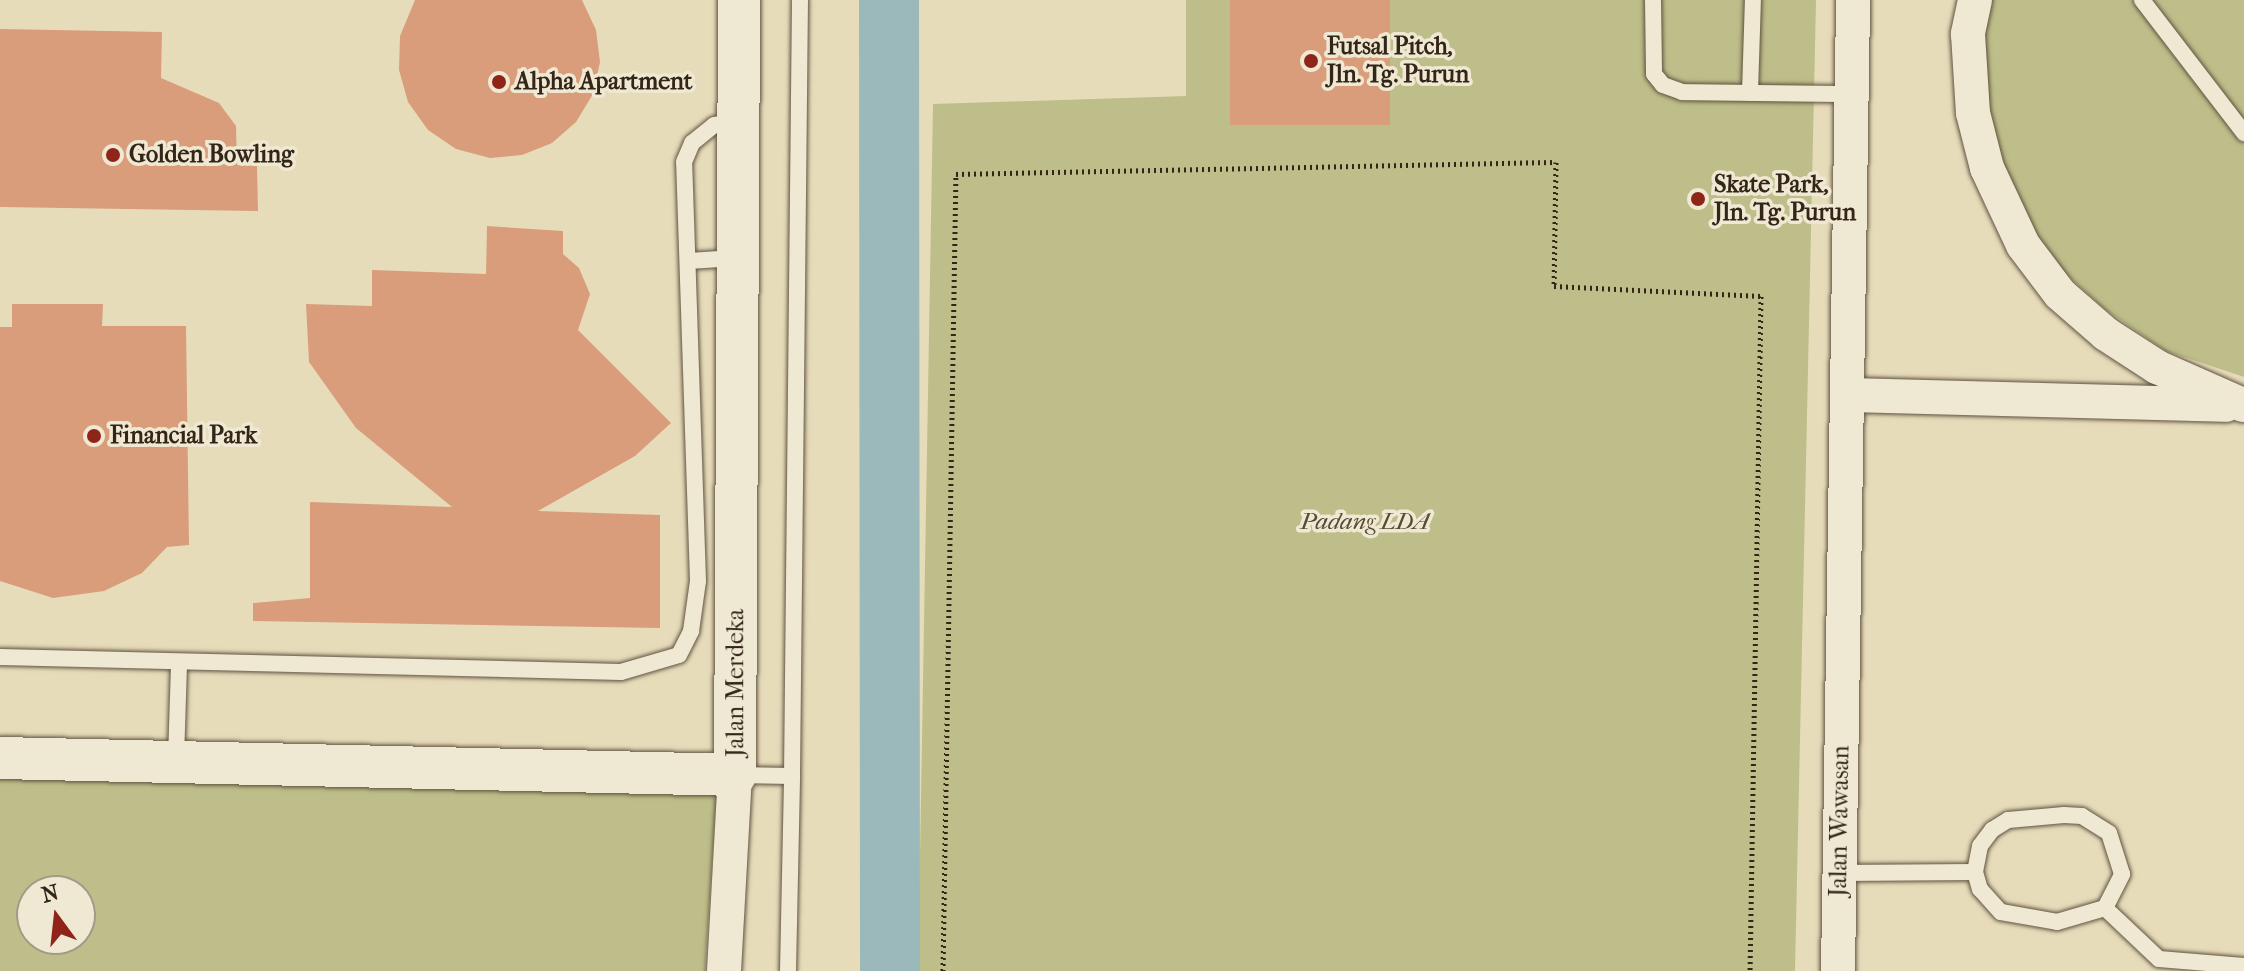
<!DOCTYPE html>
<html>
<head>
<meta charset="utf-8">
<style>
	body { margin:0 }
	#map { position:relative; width:2244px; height:971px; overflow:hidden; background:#e7dcba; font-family:"IM FELL French Canon",serif }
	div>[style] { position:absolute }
	.green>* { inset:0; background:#bebe8a }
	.river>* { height:60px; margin:-30px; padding:0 30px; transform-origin:30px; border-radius:30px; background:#9bb9ba }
	.building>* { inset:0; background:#d99d7b; transform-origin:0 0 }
	.path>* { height:5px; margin-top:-2.5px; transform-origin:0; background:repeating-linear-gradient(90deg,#332518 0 2px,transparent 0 6px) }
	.roads { filter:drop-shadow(0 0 2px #605340) drop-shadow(0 0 2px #605340) }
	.service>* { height:16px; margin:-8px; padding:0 8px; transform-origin:8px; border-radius:8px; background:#efe8d2 }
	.minor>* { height:34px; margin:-17px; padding:0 17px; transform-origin:17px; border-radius:17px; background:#efe8d2 }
	.tertiary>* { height:42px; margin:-21px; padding:0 21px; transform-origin:21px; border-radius:21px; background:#efe8d2 }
	.dots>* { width:22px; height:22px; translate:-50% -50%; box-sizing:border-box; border:4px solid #efe8d2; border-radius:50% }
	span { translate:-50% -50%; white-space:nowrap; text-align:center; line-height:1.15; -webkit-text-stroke:7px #efe8d2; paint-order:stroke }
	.poi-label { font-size:24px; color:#332518; font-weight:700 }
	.left { translate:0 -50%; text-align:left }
	.park-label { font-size:24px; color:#564b34; font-style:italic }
	.street-label { font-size:24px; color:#332518 }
	.north { position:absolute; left:16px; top:875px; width:80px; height:80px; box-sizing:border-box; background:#efe8d2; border:2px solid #a49a88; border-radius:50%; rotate:345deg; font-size:22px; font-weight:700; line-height:32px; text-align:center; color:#332518 }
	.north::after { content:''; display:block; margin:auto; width:28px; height:36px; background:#8f2418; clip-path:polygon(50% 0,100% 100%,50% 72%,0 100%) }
</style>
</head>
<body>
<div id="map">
	<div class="green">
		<i style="clip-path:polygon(1186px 0,1816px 0,1795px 971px,918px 971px,933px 104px,1186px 96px)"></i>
		<i style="clip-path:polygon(1991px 0,2244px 0,2244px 377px,2166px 351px,2106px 310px,2065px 273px,2034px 230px,2003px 168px,1989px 107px,1983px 34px)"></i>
		<i style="clip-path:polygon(evenodd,0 759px,717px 785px,705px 971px,0 971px,0 759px,32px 891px,80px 891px,80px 939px,32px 939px,32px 891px)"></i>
	</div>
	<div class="river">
		<i style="left:889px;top:0;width:971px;rotate:89.94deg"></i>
	</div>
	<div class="building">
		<i style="clip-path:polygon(415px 0,582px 0,596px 30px,600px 62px,593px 94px,576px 122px,552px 143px,522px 155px,490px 158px,456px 149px,428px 130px,408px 102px,399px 70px,400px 36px)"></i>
		<i style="left:1230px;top:0;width:160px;height:125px"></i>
		<i style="clip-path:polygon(0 29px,162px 32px,161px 78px,219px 103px,236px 126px,237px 165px,257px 166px,258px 211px,0 207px)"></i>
		<i style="clip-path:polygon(487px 226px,563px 231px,563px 254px,579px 268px,590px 294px,578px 330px,671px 423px,635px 456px,538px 511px,660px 515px,660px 628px,253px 621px,253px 603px,310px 598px,310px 502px,452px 507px,356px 428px,309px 362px,306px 304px,372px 306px,372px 270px,486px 274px)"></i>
		<i style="clip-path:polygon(12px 304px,103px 304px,102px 326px,186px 326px,189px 545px,167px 547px,142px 573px,104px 591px,53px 598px,0 581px,0 327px,12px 327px)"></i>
	</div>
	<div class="path">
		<i style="left:943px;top:971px;width:797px;rotate:-89.07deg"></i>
		<i style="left:956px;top:174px;width:600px;rotate:-1.15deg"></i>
		<i style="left:1556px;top:162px;width:124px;rotate:90.9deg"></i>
		<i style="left:1554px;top:286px;width:207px;rotate:2.8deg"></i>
		<i style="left:1761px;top:296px;width:675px;rotate:90.93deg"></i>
	</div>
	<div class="roads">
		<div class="service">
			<i style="left:1653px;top:0;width:74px;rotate:89.2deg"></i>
			<i style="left:1654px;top:74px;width:14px;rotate:51deg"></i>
			<i style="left:1663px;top:85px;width:20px;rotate:20deg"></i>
			<i style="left:1682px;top:92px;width:170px;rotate:0.7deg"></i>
			<i style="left:2142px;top:0;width:168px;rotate:52.5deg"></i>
			<i style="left:1750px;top:93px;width:93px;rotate:-88.2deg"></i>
			<i style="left:689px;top:261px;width:46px;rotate:-3.7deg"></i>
			<i style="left:0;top:657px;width:621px;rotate:1.38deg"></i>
			<i style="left:621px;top:672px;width:60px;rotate:-16.3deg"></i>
			<i style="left:679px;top:655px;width:27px;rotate:-63deg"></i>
			<i style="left:691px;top:631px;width:50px;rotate:-82deg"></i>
			<i style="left:698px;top:581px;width:419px;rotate:-91.9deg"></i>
			<i style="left:684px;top:162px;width:21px;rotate:-67deg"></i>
			<i style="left:692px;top:143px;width:28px;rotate:-39deg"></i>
			<i style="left:714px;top:125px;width:21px;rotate:-11deg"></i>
			<i style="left:176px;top:760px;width:98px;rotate:-88.2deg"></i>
			<i style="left:735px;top:775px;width:57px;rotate:1deg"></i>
			<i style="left:792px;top:776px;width:776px;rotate:-89.41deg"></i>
			<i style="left:1839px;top:873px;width:136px;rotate:-0.4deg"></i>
			<i style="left:1975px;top:872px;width:18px;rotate:74deg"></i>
			<i style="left:1980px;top:889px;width:31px;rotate:48deg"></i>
			<i style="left:2001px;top:912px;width:57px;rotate:10.1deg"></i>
			<i style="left:2057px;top:922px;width:50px;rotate:-16.3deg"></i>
			<i style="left:2105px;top:908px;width:38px;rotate:-63deg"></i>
			<i style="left:2122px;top:874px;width:43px;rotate:-107.6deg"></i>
			<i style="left:2109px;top:833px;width:32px;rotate:-148deg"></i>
			<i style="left:2082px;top:816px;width:18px;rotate:-177deg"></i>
			<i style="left:2064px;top:815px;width:56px;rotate:174.9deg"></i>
			<i style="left:2008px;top:820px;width:19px;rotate:148deg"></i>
			<i style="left:1992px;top:830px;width:20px;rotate:127deg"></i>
			<i style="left:1980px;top:846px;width:26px;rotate:101deg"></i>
			<i style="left:2105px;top:908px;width:74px;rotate:43.4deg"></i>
			<i style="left:2159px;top:959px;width:85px;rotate:4.7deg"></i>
			<i style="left:788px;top:971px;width:195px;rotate:-88.8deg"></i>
		</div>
		<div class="minor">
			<i style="left:1975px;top:0;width:35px;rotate:102deg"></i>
			<i style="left:1968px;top:34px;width:79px;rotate:86.4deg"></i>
			<i style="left:1973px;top:113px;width:57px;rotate:75.7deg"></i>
			<i style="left:1987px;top:168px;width:85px;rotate:64.9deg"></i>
			<i style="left:2023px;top:245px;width:61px;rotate:52.9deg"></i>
			<i style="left:2060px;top:294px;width:61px;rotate:41deg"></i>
			<i style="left:2106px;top:334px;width:61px;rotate:32.9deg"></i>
			<i style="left:2157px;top:367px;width:94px;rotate:23.8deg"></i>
			<i style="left:1847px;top:395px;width:379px;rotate:1.5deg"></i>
			<i style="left:724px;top:971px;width:196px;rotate:-86.8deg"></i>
			<i style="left:1838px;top:971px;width:971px;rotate:-89.11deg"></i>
		</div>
		<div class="tertiary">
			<i style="left:0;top:758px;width:735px;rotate:1.32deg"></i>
			<i style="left:735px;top:775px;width:775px;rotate:-89.7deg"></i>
		</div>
	</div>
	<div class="dots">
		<i style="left:1311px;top:61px;background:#8f2418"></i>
		<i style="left:499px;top:82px;background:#8f2418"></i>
		<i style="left:113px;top:155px;background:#8f2418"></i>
		<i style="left:1698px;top:199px;background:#8f2418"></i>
		<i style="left:94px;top:436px;background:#8f2418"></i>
	</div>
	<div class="poi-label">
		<span class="left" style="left:1327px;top:61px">Futsal Pitch,<br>Jln. Tg. Purun</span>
		<span class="left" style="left:515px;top:82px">Alpha Apartment</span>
		<span class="left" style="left:129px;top:155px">Golden Bowling</span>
		<span class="left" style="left:1714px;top:199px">Skate Park,<br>Jln. Tg. Purun</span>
		<span class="left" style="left:110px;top:436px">Financial Park</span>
	</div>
	<div class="park-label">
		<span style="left:1365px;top:522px">Padang LDA</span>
	</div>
	<div class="street-label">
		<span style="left:736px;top:683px;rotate:-90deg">Jalan Merdeka</span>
		<span style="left:1840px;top:821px;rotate:-89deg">Jalan Wawasan</span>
	</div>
	<div class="north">N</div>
</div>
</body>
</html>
